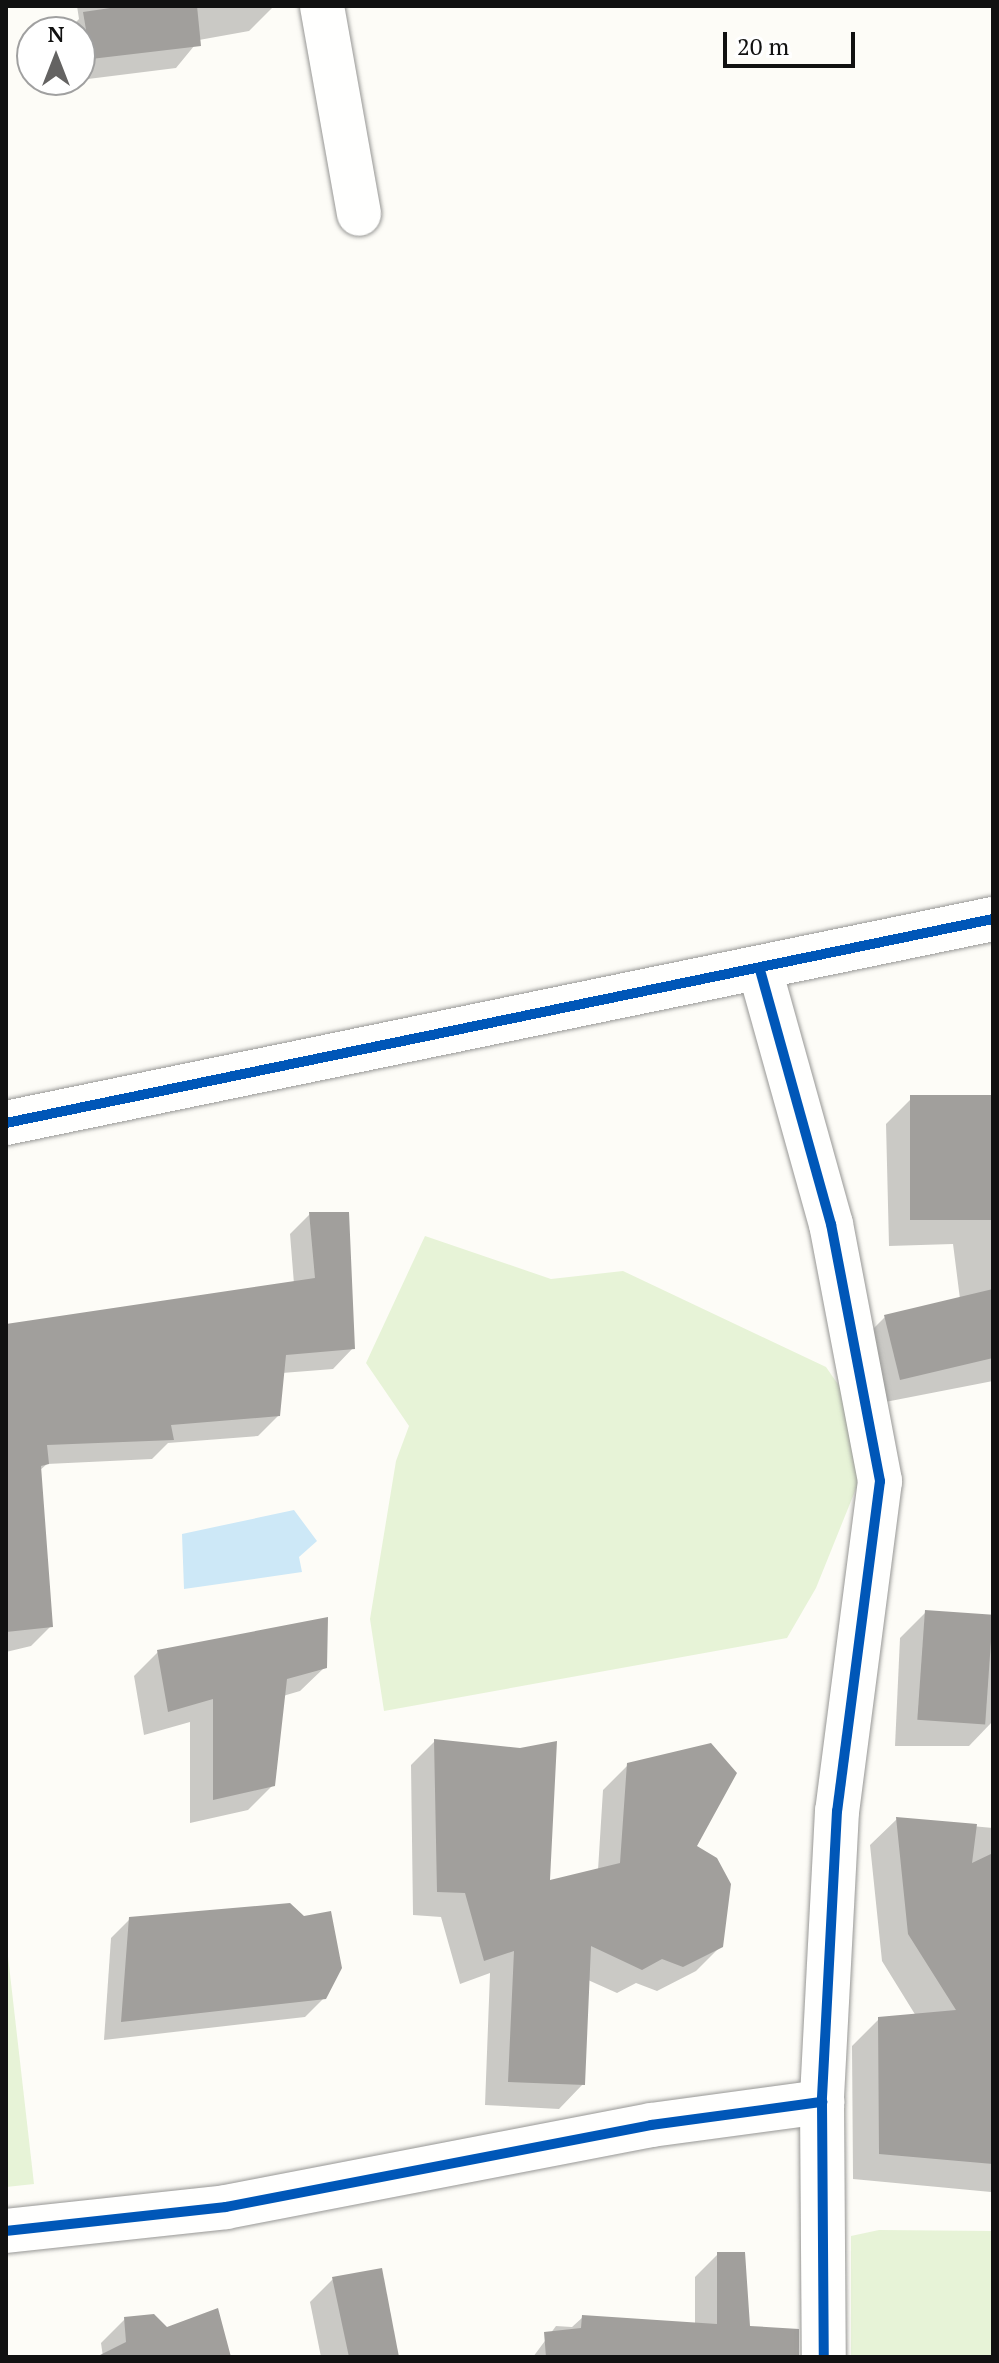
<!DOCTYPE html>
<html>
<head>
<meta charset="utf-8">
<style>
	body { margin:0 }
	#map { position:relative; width:999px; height:2363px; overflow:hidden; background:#fdfcf7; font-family:"PT Serif",serif }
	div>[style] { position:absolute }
	.green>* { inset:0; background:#e7f3d7 }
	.water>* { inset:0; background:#cde8f7 }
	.shadow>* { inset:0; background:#0003 }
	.building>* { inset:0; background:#a19f9c; transform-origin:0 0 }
	.roads { filter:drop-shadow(0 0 2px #979795) drop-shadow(0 0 2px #979795) }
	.minor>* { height:44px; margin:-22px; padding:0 22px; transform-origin:22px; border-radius:22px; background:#fffffe }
	.cycleway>* { height:10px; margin:-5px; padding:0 5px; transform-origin:5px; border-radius:5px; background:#0057b8 }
	span { translate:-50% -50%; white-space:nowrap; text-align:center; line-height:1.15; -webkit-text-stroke:8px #fff; paint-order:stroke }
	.frame { position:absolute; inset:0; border:8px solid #111; pointer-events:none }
	.north { position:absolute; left:16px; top:16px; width:80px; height:80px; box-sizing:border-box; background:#fff; border:2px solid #a0a0a0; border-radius:50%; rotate:0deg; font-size:22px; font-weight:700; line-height:32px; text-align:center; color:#111 }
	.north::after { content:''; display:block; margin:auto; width:28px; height:36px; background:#646362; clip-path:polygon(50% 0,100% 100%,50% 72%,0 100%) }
	.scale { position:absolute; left:723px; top:32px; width:132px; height:36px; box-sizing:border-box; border:4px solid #111; border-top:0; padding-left:10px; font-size:24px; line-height:28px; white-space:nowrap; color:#111; -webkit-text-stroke:6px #fff; paint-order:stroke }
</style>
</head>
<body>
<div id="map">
	<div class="green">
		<i style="clip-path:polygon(425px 1236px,551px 1279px,623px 1271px,826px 1367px,876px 1439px,816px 1588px,787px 1638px,384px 1711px,370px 1619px,396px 1461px,409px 1426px,366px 1363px)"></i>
		<i style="clip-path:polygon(6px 1939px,34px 2184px,6px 2187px)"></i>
		<i style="clip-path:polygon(879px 2230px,993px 2231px,993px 2357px,851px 2357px,851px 2236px)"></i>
	</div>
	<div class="water">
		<i style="clip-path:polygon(294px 1510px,317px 1541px,299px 1557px,302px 1572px,184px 1589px,182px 1534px)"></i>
	</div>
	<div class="shadow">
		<i style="clip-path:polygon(77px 6px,272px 6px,272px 8px,249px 31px,199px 40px,176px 68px,80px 80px,80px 32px,66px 32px,79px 19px)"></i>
		<i style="clip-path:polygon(993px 1097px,993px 1381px,875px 1404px,860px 1342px,885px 1317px,960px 1299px,953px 1244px,889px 1246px,886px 1124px,911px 1099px)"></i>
		<i style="clip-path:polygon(310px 1214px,353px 1348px,333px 1369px,282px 1373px,279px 1415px,258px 1436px,168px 1443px,152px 1459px,47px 1464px,39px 1471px,51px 1626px,31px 1646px,6px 1652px,6px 1327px,294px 1284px,290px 1234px)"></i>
		<i style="clip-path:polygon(926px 1612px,993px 1617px,993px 1721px,969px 1746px,895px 1746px,900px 1638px)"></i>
		<i style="clip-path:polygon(158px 1652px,325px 1667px,300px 1691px,283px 1696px,273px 1785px,248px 1810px,190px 1823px,190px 1722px,144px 1735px,134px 1676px)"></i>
		<i style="clip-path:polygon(435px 1741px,547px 1883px,598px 1870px,603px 1790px,628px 1765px,694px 1847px,721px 1946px,696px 1971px,657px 1991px,636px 1983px,617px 1993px,588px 1980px,583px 2084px,559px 2109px,485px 2105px,490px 1973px,460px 1984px,441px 1917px,413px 1915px,411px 1765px)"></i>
		<i style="clip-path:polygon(897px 1819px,993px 1828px,991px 2192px,853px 2179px,852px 2046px,879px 2019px,916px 2016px,882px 1961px,870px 1845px)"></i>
		<i style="clip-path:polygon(130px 1919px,324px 1998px,305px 2017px,104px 2040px,111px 1938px)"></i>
		<i style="clip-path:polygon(718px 2254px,750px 2357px,533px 2357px,556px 2326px,572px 2327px,583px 2317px,695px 2324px,695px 2277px)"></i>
		<i style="clip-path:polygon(333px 2279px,397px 2357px,321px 2357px,310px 2302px)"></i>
		<i style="clip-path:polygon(125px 2319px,166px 2329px,229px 2357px,103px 2357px,101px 2343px)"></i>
	</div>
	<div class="building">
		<i style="clip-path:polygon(124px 6px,197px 6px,201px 46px,91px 59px,83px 12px)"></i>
		<i style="left:993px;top:1095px;width:125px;height:83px;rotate:90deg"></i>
		<i style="clip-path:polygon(309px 1212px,349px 1212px,355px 1349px,286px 1355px,280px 1416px,171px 1425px,174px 1440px,47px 1445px,49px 1464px,41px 1466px,53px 1627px,6px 1632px,6px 1324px,315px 1278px)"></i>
		<i style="clip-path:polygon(993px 1289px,993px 1358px,900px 1380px,884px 1315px)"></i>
		<i style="left:925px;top:1610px;width:68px;height:110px;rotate:4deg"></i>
		<i style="clip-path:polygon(328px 1617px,327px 1668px,287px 1679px,275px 1786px,213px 1800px,213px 1699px,168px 1712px,157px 1650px)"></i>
		<i style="clip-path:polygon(434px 1739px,520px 1748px,557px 1741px,550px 1880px,620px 1863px,627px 1763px,711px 1743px,737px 1773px,697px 1846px,717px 1858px,731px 1884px,723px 1947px,683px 1967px,662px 1959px,642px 1970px,591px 1946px,585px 2085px,508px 2082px,514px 1951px,484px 1961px,465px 1893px,437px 1892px)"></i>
		<i style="clip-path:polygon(896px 1817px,977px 1824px,972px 1863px,993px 1853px,993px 2164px,879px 2154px,878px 2017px,956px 2010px,908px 1934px)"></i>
		<i style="clip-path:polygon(290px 1903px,304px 1916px,331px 1911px,342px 1968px,326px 1999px,121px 2022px,129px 1917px)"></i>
		<i style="clip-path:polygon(717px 2252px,745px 2252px,750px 2326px,799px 2329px,799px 2357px,546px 2357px,544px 2332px,581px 2328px,582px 2315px,717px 2324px)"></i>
		<i style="clip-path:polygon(382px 2268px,399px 2357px,349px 2357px,332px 2277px)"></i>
		<i style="clip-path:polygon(218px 2308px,231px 2357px,96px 2357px,126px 2342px,124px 2317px,154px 2314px,167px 2327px)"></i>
	</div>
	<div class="roads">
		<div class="minor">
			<i style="left:322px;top:6px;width:211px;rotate:79.9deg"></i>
			<i style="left:760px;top:970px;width:264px;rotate:74.4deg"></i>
			<i style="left:831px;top:1224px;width:262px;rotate:79.2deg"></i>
			<i style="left:880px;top:1481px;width:333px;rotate:97.4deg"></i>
			<i style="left:837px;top:1811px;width:291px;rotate:93deg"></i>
			<i style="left:822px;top:2102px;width:255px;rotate:89.6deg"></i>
			<i style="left:6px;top:1123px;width:1008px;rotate:-11.68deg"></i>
			<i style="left:6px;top:2231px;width:221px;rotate:-6.2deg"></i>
			<i style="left:226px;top:2207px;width:433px;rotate:-10.9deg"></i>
			<i style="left:651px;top:2125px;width:173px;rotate:-7.7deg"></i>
		</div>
	</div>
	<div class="cycleway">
		<i style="left:760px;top:970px;width:264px;rotate:74.4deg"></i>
		<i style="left:831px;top:1224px;width:262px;rotate:79.2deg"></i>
		<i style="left:880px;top:1481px;width:333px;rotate:97.4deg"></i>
		<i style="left:837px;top:1811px;width:291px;rotate:93deg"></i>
		<i style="left:822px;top:2102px;width:255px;rotate:89.6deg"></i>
		<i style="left:6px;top:1123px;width:1008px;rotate:-11.68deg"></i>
		<i style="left:6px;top:2231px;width:221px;rotate:-6.2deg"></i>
		<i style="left:226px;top:2207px;width:433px;rotate:-10.9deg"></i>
		<i style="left:651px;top:2125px;width:173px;rotate:-7.7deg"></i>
	</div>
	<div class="frame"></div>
	<div class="north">N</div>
	<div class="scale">20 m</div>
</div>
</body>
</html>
